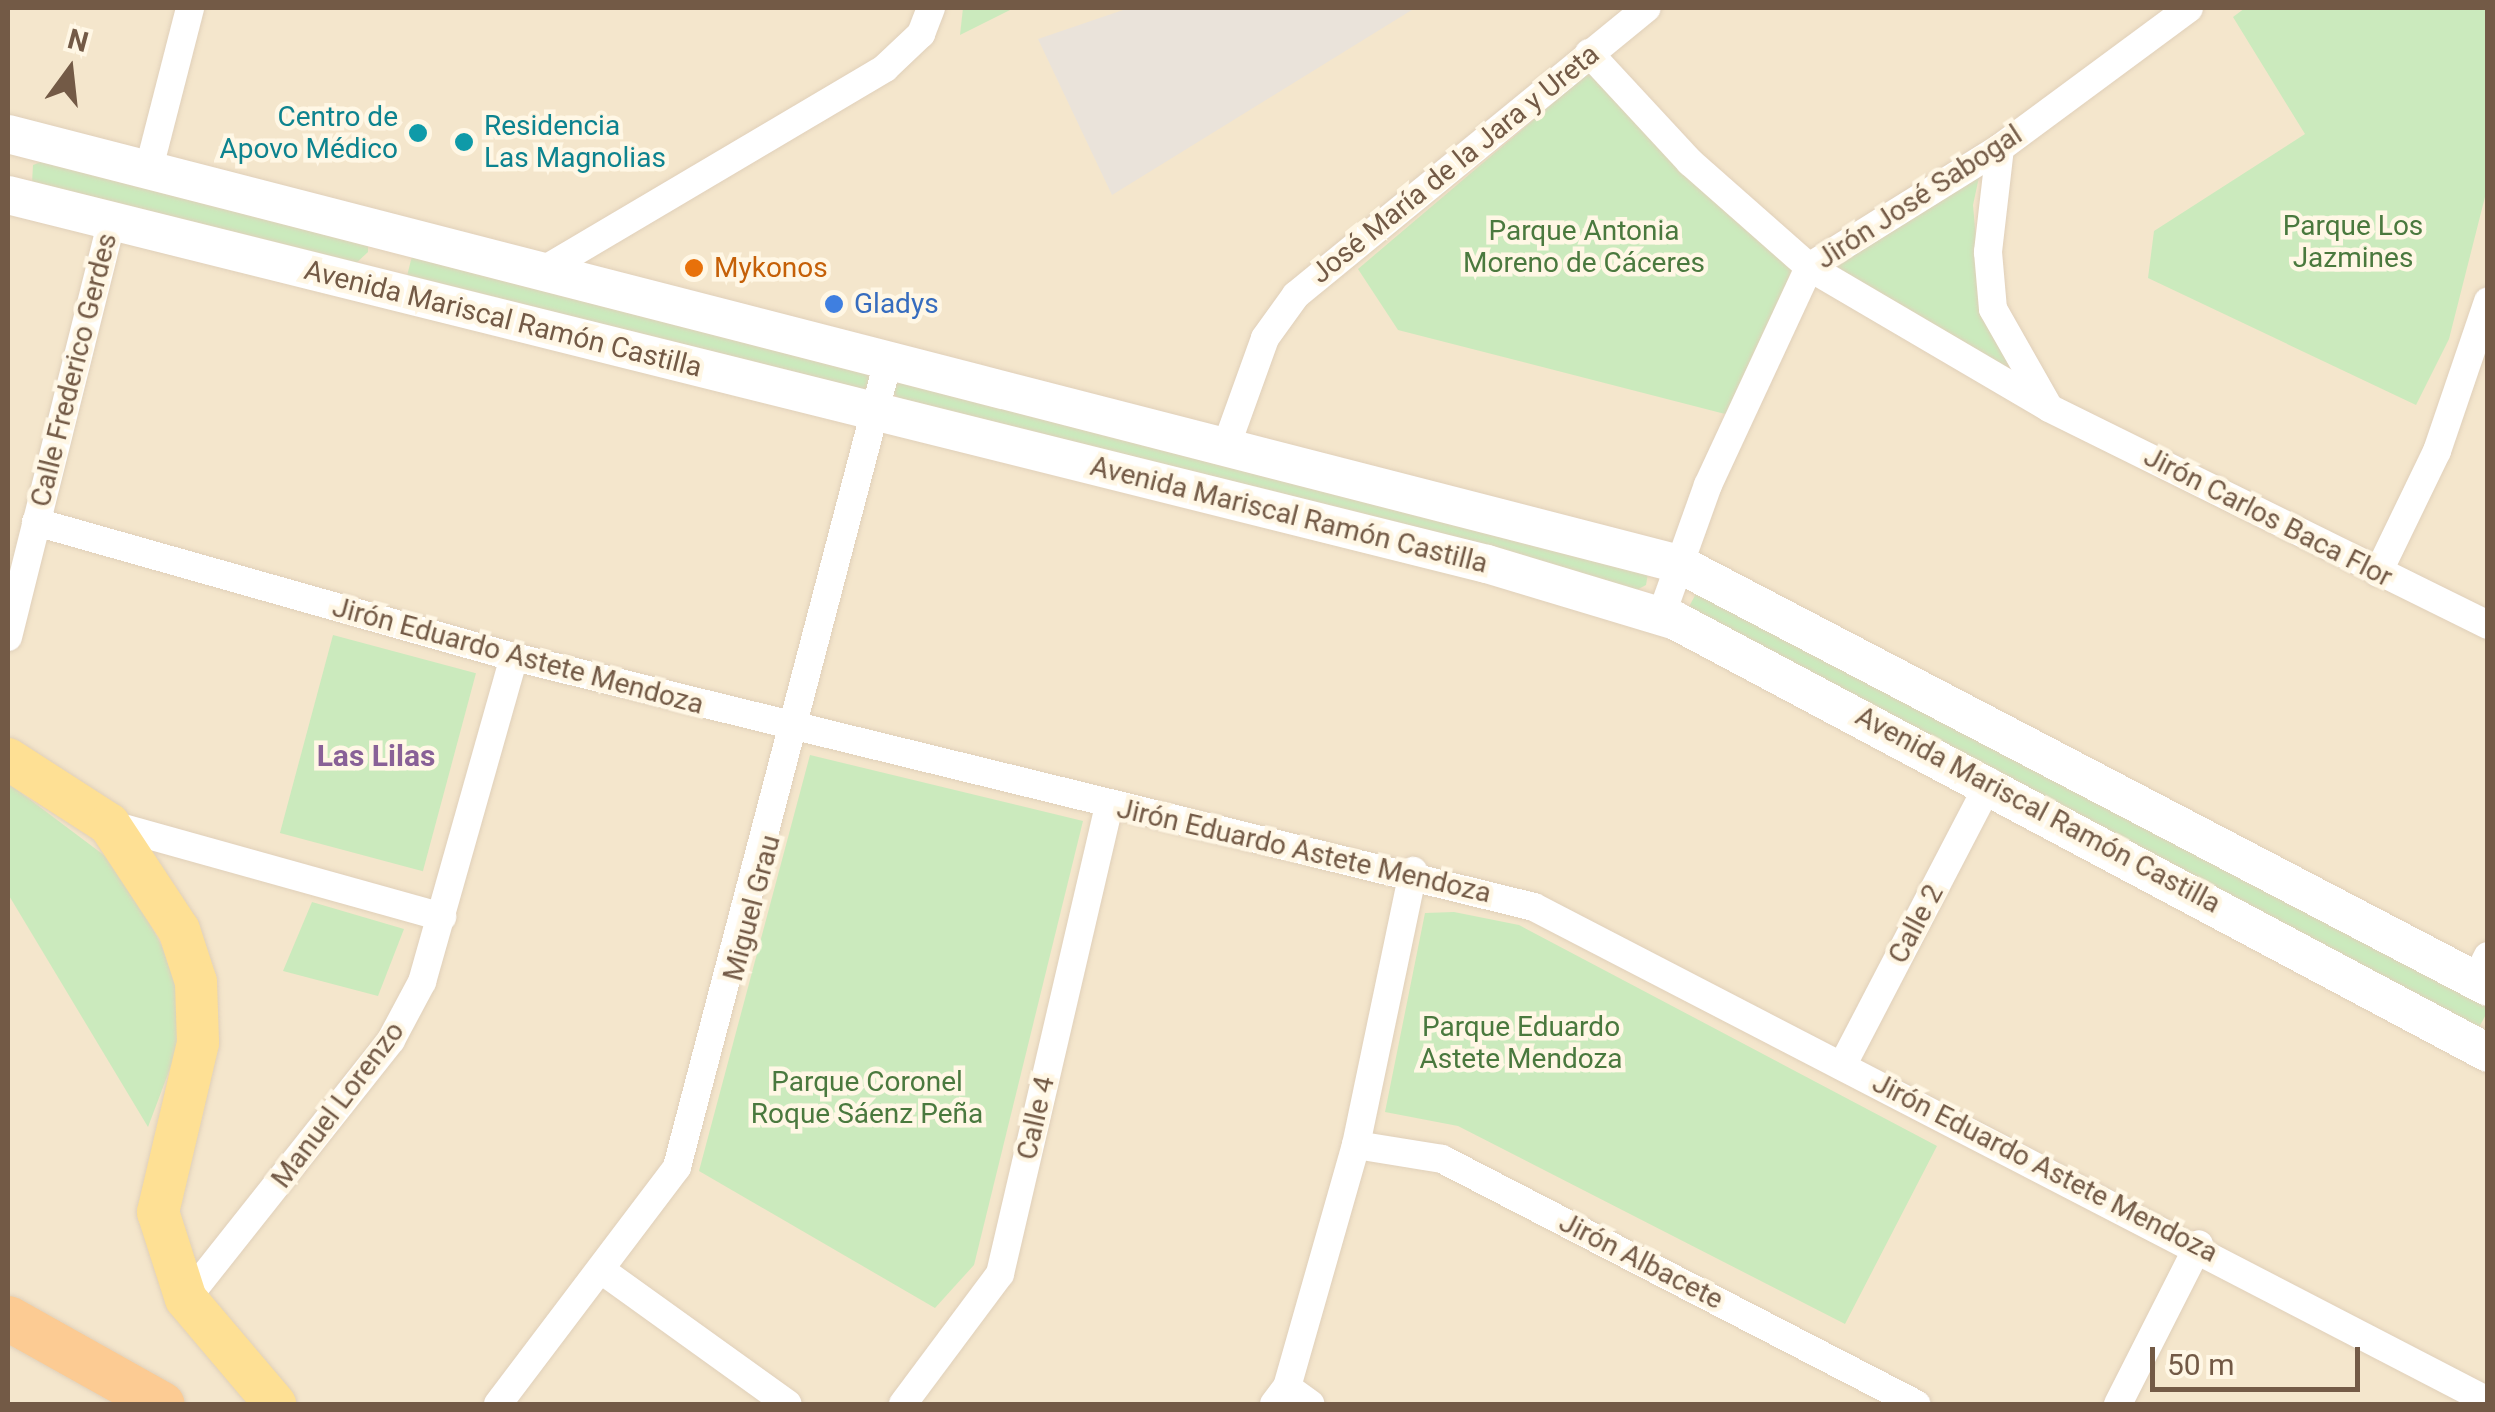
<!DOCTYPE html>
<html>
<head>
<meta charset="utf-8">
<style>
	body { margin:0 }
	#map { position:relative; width:2495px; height:1412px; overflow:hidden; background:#fdf4de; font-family:Roboto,sans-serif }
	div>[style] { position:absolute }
	.residential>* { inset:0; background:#f4e6cc; transform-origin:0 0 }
	.industrial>* { inset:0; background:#eae3da }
	.green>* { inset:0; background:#cbeabd; transform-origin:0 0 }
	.roads { filter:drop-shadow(0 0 2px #e0d0ba) drop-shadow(0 0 2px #e0d0ba) }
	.minor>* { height:28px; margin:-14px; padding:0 14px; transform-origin:14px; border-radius:14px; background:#fff }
	.secondary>* { height:38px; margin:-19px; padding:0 19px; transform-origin:19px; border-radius:19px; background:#fff }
	.primary>* { height:42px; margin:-21px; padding:0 21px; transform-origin:21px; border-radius:21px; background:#fee094 }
	.trunk>* { height:45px; margin:-22.5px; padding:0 22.5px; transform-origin:22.5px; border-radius:22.5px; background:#fccb93 }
	.dots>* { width:28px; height:28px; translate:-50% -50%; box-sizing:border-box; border:5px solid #fff7e5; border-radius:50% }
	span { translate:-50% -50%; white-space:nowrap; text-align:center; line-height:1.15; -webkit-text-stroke:9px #fff7e5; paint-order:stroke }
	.culture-label { font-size:28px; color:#0d838f }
	.right { translate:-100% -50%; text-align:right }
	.left { translate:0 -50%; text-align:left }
	.street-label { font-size:28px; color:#735a46 }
	.park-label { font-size:28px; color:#4a793e }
	.food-label { font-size:28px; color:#c56008 }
	.shop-label { font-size:28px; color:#366cbe }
	.neighbourhood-label { font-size:30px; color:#896197; font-weight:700 }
	.frame { position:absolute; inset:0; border:10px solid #735a46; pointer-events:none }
	.north { position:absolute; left:20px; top:20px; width:100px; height:100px; -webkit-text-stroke:8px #fff7e5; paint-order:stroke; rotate:15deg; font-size:28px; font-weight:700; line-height:40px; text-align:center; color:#735a46 }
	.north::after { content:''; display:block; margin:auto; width:35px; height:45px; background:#735a46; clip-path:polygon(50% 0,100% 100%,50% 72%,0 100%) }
	.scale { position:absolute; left:2150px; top:1347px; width:210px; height:45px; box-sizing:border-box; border:5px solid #735a46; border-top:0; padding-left:12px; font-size:30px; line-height:35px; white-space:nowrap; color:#735a46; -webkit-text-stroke:8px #fff7e5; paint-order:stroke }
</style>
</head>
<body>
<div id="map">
	<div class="residential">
		<i style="left:8px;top:8px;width:2479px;height:1396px"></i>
	</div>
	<div class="industrial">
		<i style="clip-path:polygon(1129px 8px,1415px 8px,1112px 195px,1038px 39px)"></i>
	</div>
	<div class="green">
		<i style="clip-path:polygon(963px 8px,1014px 8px,960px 35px)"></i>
		<i style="clip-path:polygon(2245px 8px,2487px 8px,2487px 189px,2449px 339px,2416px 405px,2148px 278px,2154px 231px,2305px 134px,2233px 17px)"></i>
		<i style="clip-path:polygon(1592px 70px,1792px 270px,1729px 415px,1398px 330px,1358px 269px)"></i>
		<i style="clip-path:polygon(46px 160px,368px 240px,368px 252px,353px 266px,32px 183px,33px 165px)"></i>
		<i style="clip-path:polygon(1981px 168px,1973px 205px,1982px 308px,2030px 386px,1823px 266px)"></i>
		<i style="left:414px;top:248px;width:475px;height:31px;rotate:14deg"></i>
		<i style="clip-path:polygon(900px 372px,1648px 573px,1646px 585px,1629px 594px,900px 399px,892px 393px)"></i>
		<i style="left:1699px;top:588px;width:895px;height:29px;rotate:28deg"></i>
		<i style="left:333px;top:635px;width:148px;height:205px;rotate:15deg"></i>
		<i style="clip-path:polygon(810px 755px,1083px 821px,974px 1265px,935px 1308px,699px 1171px)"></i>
		<i style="clip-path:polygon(8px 783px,121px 868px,179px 979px,177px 1050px,148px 1127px,8px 894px)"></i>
		<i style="clip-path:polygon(312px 902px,404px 929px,378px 996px,283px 971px)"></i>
		<i style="clip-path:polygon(1454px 912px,1519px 925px,1937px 1146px,1845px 1324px,1458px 1126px,1385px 1112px,1425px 913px)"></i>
	</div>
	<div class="roads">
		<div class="minor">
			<i style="left:1589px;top:53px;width:149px;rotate:47.2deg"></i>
			<i style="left:1690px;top:162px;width:159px;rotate:41.4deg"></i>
			<i style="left:1809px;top:267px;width:278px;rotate:30.4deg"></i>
			<i style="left:2049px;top:408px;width:490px;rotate:26.3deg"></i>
			<i style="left:2000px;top:148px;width:105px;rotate:96.6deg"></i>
			<i style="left:1988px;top:252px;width:57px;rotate:85deg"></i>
			<i style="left:1993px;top:309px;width:112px;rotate:60.4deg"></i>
			<i style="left:148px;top:172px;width:169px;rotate:-75.6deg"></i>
			<i style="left:544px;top:270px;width:396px;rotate:-30.6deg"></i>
			<i style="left:885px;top:68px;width:50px;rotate:-43.4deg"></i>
			<i style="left:921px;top:34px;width:28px;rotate:-69deg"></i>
			<i style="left:1228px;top:441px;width:109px;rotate:-70.2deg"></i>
			<i style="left:1265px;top:338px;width:53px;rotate:-54.2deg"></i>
			<i style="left:1296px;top:295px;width:453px;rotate:-39.3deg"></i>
			<i style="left:36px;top:522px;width:497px;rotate:15.8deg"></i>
			<i style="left:514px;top:657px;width:1050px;rotate:13.77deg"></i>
			<i style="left:1534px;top:907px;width:1074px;rotate:27.38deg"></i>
			<i style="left:2378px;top:573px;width:136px;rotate:-64.2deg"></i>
			<i style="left:2437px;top:451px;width:158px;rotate:-71.2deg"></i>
			<i style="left:1661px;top:616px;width:139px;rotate:-70.3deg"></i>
			<i style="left:1708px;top:485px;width:240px;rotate:-65.1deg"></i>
			<i style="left:1809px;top:267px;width:225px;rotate:-31.9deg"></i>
			<i style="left:2000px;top:148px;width:235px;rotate:-36.5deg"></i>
			<i style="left:8px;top:637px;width:430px;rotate:-76deg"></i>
			<i style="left:109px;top:824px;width:346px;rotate:15.6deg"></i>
			<i style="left:2475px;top:981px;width:28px;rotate:-63deg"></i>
			<i style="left:1842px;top:1066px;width:320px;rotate:-62.5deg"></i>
			<i style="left:1356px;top:1145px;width:87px;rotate:9.2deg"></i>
			<i style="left:1442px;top:1159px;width:534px;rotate:27.33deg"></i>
			<i style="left:604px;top:1272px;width:226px;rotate:35.7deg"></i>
			<i style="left:186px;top:1299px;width:330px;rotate:-51.6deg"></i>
			<i style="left:391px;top:1040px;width:66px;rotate:-61.9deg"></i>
			<i style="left:422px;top:982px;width:338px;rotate:-74.2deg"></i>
			<i style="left:1287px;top:1387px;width:29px;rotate:36deg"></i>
			<i style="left:498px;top:1404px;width:297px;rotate:-52.9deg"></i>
			<i style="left:677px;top:1167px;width:837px;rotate:-75.33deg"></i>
			<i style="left:903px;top:1404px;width:162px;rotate:-53.3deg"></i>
			<i style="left:1000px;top:1274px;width:481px;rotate:-76.9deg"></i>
			<i style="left:1274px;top:1404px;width:21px;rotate:-53deg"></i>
			<i style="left:1287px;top:1387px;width:252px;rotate:-74.1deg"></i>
			<i style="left:1356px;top:1145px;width:280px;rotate:-78.2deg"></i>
			<i style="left:2118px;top:1404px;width:179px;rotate:-63.1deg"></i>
		</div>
		<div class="secondary">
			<i style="left:8px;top:134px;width:1725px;rotate:14.43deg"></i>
			<i style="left:1679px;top:564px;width:913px;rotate:27.6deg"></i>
			<i style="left:8px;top:195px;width:1524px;rotate:14.01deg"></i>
			<i style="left:1487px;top:564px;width:197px;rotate:16.8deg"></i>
			<i style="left:1676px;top:621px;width:920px;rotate:28.01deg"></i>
		</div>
		<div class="primary">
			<i style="left:8px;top:759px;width:120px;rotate:32.8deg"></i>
			<i style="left:109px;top:824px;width:127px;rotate:56.6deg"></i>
			<i style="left:179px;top:930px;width:55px;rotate:71.9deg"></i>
			<i style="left:196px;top:982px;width:61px;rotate:88.1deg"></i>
			<i style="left:198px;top:1043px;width:174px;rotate:103.3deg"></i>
			<i style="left:158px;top:1212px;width:91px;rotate:72.2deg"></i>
			<i style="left:186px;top:1299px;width:138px;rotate:49.7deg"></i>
		</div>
		<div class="trunk">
			<i style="left:8px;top:1318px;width:176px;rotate:29.2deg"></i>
		</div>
	</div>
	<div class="dots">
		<i style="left:418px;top:133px;background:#0f9aa8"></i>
		<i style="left:464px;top:142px;background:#0f9aa8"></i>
		<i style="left:694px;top:268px;background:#e8710a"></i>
		<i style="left:834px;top:304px;background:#3f7fe0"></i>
	</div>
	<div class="culture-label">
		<span class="right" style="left:398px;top:133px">Centro de<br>Apovo Médico</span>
		<span class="left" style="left:484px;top:142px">Residencia<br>Las Magnolias</span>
	</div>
	<div class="street-label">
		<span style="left:1455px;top:164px;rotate:-39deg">José María de la Jara y Ureta</span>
		<span style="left:1919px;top:197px;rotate:-33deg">Jirón José Sabogal</span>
		<span style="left:503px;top:319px;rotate:14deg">Avenida Mariscal Ramón Castilla</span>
		<span style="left:74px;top:370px;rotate:-76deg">Calle Frederico Gerdes</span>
		<span style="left:1289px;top:515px;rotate:14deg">Avenida Mariscal Ramón Castilla</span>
		<span style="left:2268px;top:517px;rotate:27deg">Jirón Carlos Baca Flor</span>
		<span style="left:518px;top:656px;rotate:15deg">Jirón Eduardo Astete Mendoza</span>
		<span style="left:2038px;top:810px;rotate:28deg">Avenida Mariscal Ramón Castilla</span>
		<span style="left:1304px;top:851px;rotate:13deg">Jirón Eduardo Astete Mendoza</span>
		<span style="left:752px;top:908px;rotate:-75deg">Miguel Grau</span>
		<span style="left:1916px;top:924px;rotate:-62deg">Calle 2</span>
		<span style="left:338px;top:1105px;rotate:-53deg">Manuel Lorenzo</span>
		<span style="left:1036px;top:1118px;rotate:-77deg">Calle 4</span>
		<span style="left:2045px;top:1168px;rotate:27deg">Jirón Eduardo Astete Mendoza</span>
		<span style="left:1641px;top:1261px;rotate:27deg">Jirón Albacete</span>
	</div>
	<div class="park-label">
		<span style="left:2353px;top:242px">Parque Los<br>Jazmines</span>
		<span style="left:1584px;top:247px">Parque Antonia<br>Moreno de Cáceres</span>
		<span style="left:1521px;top:1043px">Parque Eduardo<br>Astete Mendoza</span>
		<span style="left:867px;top:1098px">Parque Coronel<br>Roque Sáenz Peña</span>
	</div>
	<div class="food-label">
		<span class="left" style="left:714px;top:268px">Mykonos</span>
	</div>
	<div class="shop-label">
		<span class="left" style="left:854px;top:304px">Gladys</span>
	</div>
	<div class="neighbourhood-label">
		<span style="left:376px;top:756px">Las Lilas</span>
	</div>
	<div class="frame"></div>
	<div class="north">N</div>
	<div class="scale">50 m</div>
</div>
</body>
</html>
